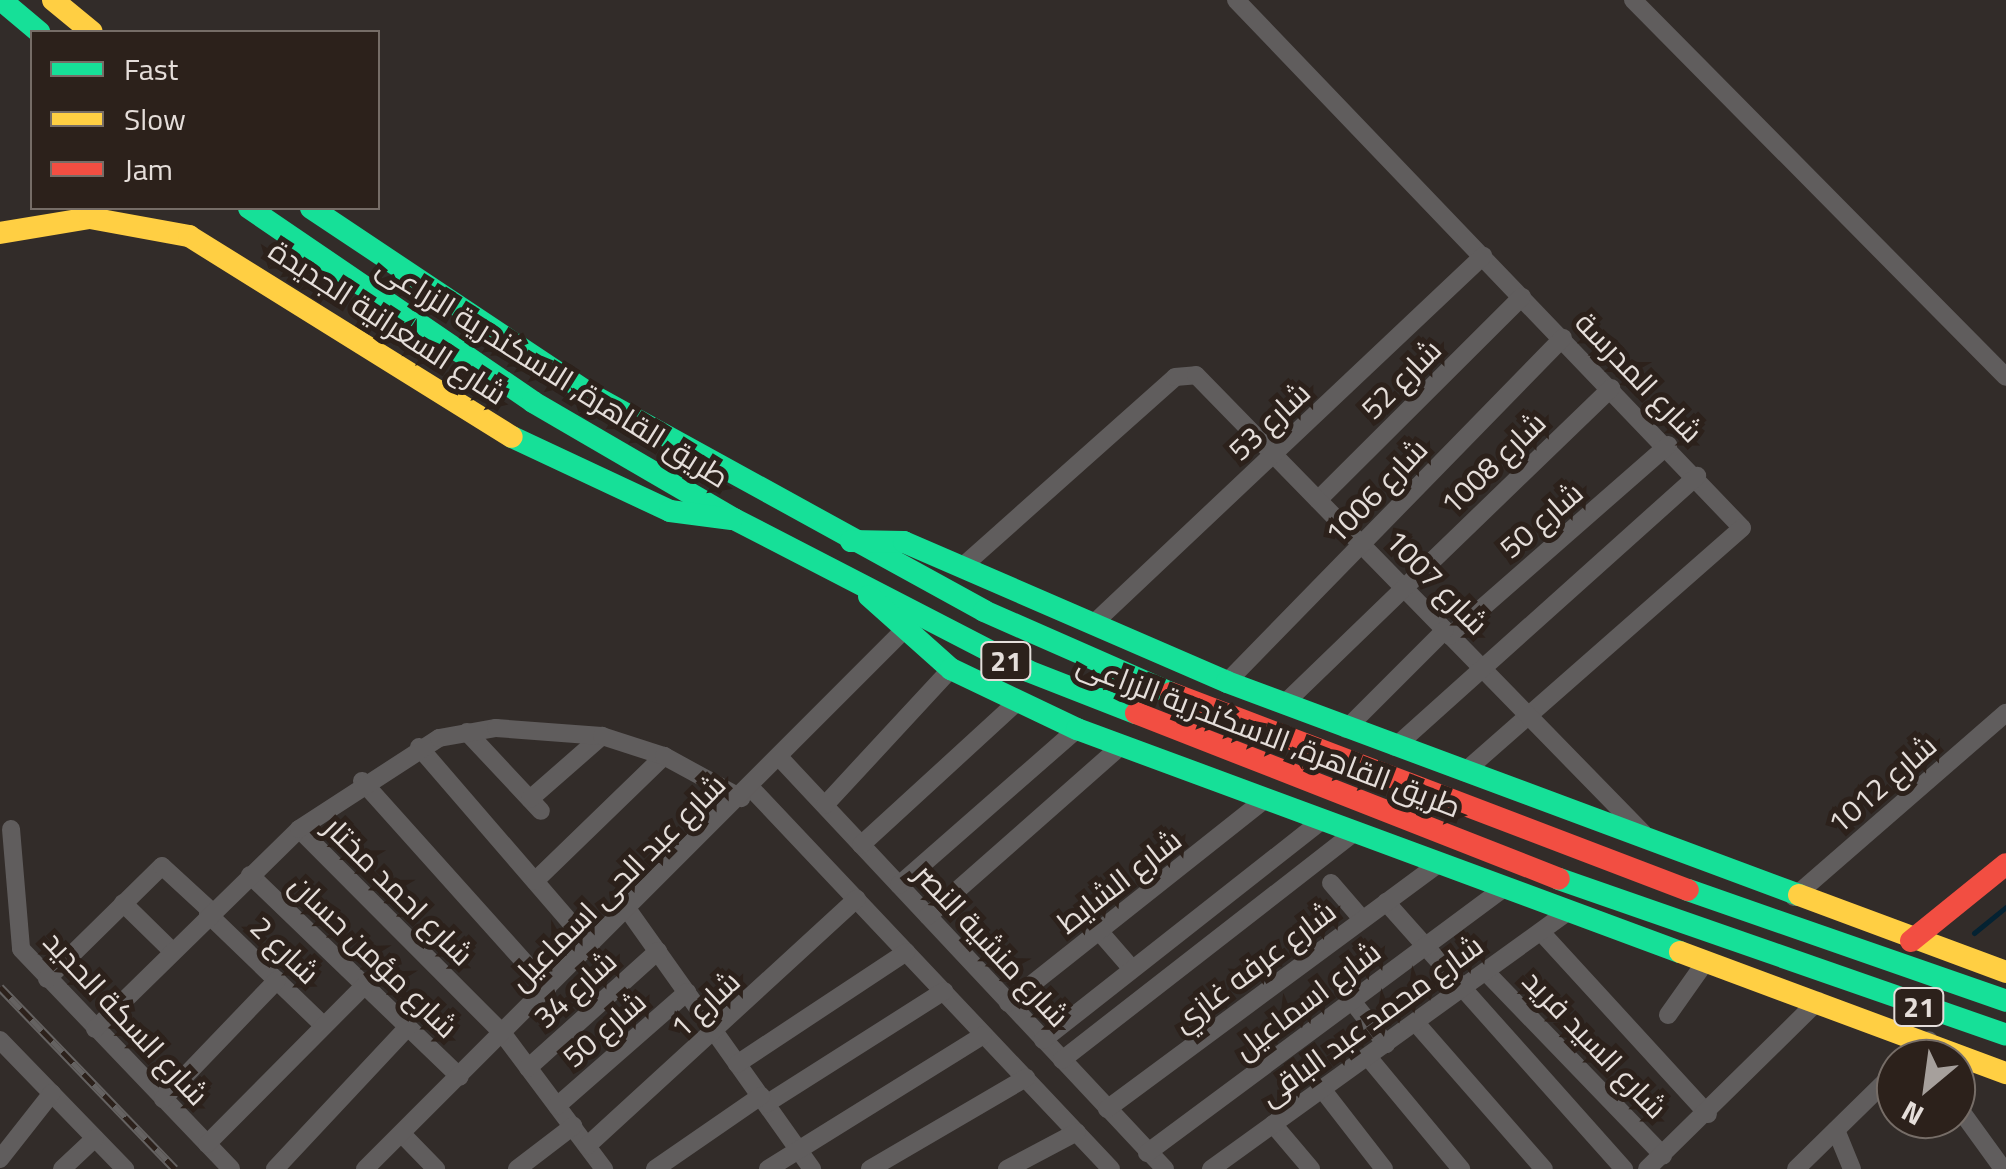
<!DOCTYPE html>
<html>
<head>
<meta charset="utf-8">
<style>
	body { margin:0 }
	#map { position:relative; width:2006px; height:1169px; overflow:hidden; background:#322c29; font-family:"Titillium Web",Cairo,sans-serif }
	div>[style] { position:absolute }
	.stream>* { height:5px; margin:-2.5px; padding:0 2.5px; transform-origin:2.5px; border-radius:2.5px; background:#042232 }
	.street>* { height:18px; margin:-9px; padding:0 9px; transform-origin:9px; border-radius:9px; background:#605d5d }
	.fast>* { height:22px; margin:-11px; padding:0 11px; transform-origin:11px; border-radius:11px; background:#16e098 }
	.slow>* { height:22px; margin:-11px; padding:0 11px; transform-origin:11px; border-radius:11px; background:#ffcf43 }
	.jam>* { height:22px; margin:-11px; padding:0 11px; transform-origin:11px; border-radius:11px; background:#f24e42 }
	.rail>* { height:9px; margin-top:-4.5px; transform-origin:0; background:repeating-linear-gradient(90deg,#2c211b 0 15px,#656261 0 30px); box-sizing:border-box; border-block:2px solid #656261 }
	span { translate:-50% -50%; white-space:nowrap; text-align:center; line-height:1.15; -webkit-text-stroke:10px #2c211b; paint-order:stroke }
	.shield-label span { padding:2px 8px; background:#2c211b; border:2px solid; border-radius:8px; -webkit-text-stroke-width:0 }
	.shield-label { font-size:28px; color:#e5deda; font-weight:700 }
	.street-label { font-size:30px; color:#e5deda }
	.legend { position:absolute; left:30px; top:30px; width:350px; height:180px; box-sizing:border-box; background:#2c211b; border:2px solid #766d67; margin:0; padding:12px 18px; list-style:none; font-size:30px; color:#e5deda }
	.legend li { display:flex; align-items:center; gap:20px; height:50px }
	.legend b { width:50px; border:2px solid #766d67 }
	.north { position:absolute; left:1876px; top:1039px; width:100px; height:100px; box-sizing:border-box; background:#2c211b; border:2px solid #766d67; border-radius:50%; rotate:209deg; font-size:28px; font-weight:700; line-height:40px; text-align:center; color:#e5deda }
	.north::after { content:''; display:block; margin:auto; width:35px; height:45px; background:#a6a09c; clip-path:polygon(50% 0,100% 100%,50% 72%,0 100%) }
</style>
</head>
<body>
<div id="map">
	<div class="stream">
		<i style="left:1974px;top:933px;width:41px;rotate:-39.1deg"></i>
	</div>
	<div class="street">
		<i style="left:1236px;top:0;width:731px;rotate:46.22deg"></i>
		<i style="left:1742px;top:528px;width:370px;rotate:138.7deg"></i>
		<i style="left:1633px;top:0;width:530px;rotate:45.31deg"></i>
		<i style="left:1318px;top:500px;width:288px;rotate:-44.9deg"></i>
		<i style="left:962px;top:567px;width:285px;rotate:-41.7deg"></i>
		<i style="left:1175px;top:377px;width:21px;rotate:-5deg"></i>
		<i style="left:1196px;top:375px;width:640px;rotate:45.7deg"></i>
		<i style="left:1092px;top:625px;width:538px;rotate:-43.34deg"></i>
		<i style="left:1450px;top:636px;width:290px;rotate:-41.2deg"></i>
		<i style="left:1227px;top:682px;width:481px;rotate:-45.7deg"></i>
		<i style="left:1284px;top:704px;width:455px;rotate:-44deg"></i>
		<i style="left:1346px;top:729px;width:140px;rotate:-45deg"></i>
		<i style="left:467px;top:732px;width:108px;rotate:46.9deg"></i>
		<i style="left:419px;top:747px;width:263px;rotate:49.2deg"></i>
		<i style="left:1395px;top:747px;width:406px;rotate:-41.9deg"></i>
		<i style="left:780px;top:758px;width:563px;rotate:46.87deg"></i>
		<i style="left:362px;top:781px;width:278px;rotate:48.1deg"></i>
		<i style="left:751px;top:788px;width:524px;rotate:46.62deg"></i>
		<i style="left:530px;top:799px;width:96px;rotate:-41.2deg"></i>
		<i style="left:825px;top:805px;width:185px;rotate:-47.2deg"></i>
		<i style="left:11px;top:829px;width:120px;rotate:85.2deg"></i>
		<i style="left:21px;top:949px;width:304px;rotate:46.3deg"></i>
		<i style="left:299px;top:829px;width:289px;rotate:45.1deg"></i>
		<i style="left:503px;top:1034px;width:169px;rotate:53.2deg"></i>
		<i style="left:861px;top:845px;width:210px;rotate:-42.5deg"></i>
		<i style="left:250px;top:875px;width:291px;rotate:43.9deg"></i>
		<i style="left:535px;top:881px;width:180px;rotate:-44.1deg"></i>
		<i style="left:1331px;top:883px;width:48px;rotate:49.3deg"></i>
		<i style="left:899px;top:885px;width:237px;rotate:-41.2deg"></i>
		<i style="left:1794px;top:897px;width:281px;rotate:-41deg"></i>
		<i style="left:1386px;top:902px;width:358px;rotate:48.3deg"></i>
		<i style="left:123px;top:903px;width:67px;rotate:44.4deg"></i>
		<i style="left:628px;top:910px;width:318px;rotate:54.6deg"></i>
		<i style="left:208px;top:914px;width:161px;rotate:44deg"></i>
		<i style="left:928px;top:916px;width:256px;rotate:-41.4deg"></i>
		<i style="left:1099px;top:931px;width:50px;rotate:49deg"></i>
		<i style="left:1541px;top:932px;width:247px;rotate:47.5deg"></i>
		<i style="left:1486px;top:972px;width:255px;rotate:46deg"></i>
		<i style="left:47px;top:979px;width:161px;rotate:-44.5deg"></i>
		<i style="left:162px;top:866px;width:67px;rotate:42.6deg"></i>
		<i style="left:1352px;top:1001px;width:55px;rotate:51.7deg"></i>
		<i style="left:1008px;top:1003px;width:325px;rotate:-38.4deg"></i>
		<i style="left:1668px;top:1015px;width:62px;rotate:-54.8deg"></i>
		<i style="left:1416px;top:1023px;width:194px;rotate:48.8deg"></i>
		<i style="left:95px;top:1029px;width:286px;rotate:-44.4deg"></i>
		<i style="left:299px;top:829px;width:167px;rotate:-33deg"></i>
		<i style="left:439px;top:738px;width:58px;rotate:-10deg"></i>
		<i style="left:496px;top:728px;width:106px;rotate:4.3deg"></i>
		<i style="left:602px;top:736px;width:65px;rotate:17.9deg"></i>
		<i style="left:664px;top:756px;width:88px;rotate:28.6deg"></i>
		<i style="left:0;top:1040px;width:180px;rotate:45.9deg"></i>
		<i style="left:1043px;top:1040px;width:351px;rotate:-38.2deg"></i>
		<i style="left:1368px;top:1057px;width:146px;rotate:50.3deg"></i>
		<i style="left:1908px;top:1059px;width:28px;rotate:-42deg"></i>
		<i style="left:1062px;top:1060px;width:366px;rotate:-37.9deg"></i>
		<i style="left:737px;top:1064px;width:203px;rotate:-33.5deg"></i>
		<i style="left:528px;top:1068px;width:175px;rotate:-42deg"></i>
		<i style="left:1322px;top:1089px;width:101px;rotate:52.2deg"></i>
		<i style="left:163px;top:1099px;width:165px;rotate:-46.2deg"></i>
		<i style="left:766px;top:1104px;width:211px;rotate:-32.4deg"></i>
		<i style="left:1956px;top:1104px;width:80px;rotate:54.1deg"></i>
		<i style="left:557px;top:1106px;width:173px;rotate:-41.2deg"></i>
		<i style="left:1107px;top:1109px;width:407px;rotate:-36.5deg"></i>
		<i style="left:1273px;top:1124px;width:59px;rotate:49.8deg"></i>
		<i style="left:1836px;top:1130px;width:42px;rotate:67.7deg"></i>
		<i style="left:402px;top:1134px;width:49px;rotate:45.8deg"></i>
		<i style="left:207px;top:1144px;width:224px;rotate:-45.2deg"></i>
		<i style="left:587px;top:1146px;width:366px;rotate:-42.5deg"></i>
		<i style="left:1147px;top:1153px;width:440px;rotate:-36.6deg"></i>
		<i style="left:0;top:1159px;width:84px;rotate:-51.8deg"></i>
		<i style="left:62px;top:1169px;width:45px;rotate:-43.2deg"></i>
		<i style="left:275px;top:1169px;width:195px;rotate:-46.9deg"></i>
		<i style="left:365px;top:1169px;width:762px;rotate:-45deg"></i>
		<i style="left:517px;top:1169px;width:71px;rotate:-37.5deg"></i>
		<i style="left:655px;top:1169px;width:129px;rotate:-34.6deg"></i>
		<i style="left:768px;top:1169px;width:253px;rotate:-31.9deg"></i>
		<i style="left:870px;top:1169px;width:181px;rotate:-30.3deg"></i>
		<i style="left:1007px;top:1169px;width:79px;rotate:-27.9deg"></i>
		<i style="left:1211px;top:1169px;width:434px;rotate:-35.8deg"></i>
		<i style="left:1647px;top:1169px;width:240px;rotate:-44.5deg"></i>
		<i style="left:1796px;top:1169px;width:140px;rotate:-44.4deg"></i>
	</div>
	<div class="fast">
		<i style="left:1px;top:0;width:50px;rotate:40.1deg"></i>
		<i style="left:249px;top:208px;width:344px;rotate:34.3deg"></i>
		<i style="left:533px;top:402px;width:233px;rotate:30.2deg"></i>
		<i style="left:734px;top:519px;width:331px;rotate:27.3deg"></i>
		<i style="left:1028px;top:671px;width:116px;rotate:21.3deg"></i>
		<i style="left:311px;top:208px;width:333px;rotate:33.7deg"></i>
		<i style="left:588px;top:393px;width:452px;rotate:28.8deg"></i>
		<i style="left:984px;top:611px;width:204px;rotate:23.7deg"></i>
		<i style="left:512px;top:437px;width:174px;rotate:25.1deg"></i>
		<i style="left:670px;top:511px;width:62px;rotate:7.5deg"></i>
		<i style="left:851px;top:541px;width:53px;rotate:1.1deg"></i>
		<i style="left:904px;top:542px;width:352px;rotate:23.4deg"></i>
		<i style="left:1227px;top:682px;width:610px;rotate:20.42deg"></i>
		<i style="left:869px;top:596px;width:110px;rotate:41.7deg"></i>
		<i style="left:951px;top:669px;width:140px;rotate:25.5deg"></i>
		<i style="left:1077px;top:729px;width:643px;rotate:20.3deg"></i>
		<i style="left:1559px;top:879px;width:473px;rotate:19.2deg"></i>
		<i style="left:1688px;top:890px;width:337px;rotate:19.2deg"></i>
	</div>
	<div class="slow">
		<i style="left:53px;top:0;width:50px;rotate:39.4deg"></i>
		<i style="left:0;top:233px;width:91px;rotate:-9.5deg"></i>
		<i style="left:90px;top:218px;width:101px;rotate:10.3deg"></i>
		<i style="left:189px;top:236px;width:380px;rotate:31.9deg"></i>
		<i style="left:1799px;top:895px;width:221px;rotate:20.4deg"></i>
		<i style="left:1680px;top:952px;width:348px;rotate:20.4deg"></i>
	</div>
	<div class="jam">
		<i style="left:1171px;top:693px;width:553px;rotate:20.86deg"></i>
		<i style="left:1136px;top:713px;width:454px;rotate:21.4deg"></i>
		<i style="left:1911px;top:941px;width:122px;rotate:-39deg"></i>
	</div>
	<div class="rail">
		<i style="left:0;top:987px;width:252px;rotate:46.1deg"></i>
	</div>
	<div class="shield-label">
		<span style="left:1006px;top:661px">21</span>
		<span style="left:1919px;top:1007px">21</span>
	</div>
	<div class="street-label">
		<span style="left:388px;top:322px;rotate:33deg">شارع السعرانية الجديدة</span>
		<span style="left:553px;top:372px;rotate:32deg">طريق القاهرة, الاسكندرية الزراعى</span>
		<span style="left:1639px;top:377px;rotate:46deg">شارع المدرسة</span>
		<span style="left:1401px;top:379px;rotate:-45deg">شارع 52</span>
		<span style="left:1269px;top:421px;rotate:-43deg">شارع 53</span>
		<span style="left:1493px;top:463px;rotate:-44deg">شارع 1008</span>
		<span style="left:1376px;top:491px;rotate:-46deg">شارع 1006</span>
		<span style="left:1541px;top:520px;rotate:-41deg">شارع 50</span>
		<span style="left:1437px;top:582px;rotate:46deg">شارع 1007</span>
		<span style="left:1269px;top:735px;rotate:21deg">طريق القاهرة, الاسكندرية الزراعى</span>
		<span style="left:1882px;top:784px;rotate:-41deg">شارع 1012</span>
		<span style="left:1119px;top:881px;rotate:-38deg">شارع الشايط</span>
		<span style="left:617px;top:882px;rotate:-45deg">شارع عبد الحى اسماعيل</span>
		<span style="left:399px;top:891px;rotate:45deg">شارع احمد مختار</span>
		<span style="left:992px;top:945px;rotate:47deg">شارع منشية النصر</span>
		<span style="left:285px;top:950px;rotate:44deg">شارع 2</span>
		<span style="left:374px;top:956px;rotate:44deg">شارع مؤمن حسان</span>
		<span style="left:1254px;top:966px;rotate:-37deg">شارع عرفه غازي</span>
		<span style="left:575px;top:989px;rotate:-42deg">شارع 34</span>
		<span style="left:1307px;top:1000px;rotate:-37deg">شارع اسماعيل</span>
		<span style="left:705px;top:1004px;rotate:-43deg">شارع 1</span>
		<span style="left:126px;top:1018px;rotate:47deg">شارع السكة الحديد</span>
		<span style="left:1371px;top:1020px;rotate:-36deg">شارع محمد عبد الباقى</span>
		<span style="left:604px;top:1029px;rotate:-41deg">شارع 50</span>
		<span style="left:1595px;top:1044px;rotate:46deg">شارع السيد فريد</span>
	</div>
	<ul class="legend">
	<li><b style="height:12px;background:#16e098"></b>Fast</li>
	<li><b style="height:12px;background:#ffcf43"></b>Slow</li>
	<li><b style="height:12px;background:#f24e42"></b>Jam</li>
	</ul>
	<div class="north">N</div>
</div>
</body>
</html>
